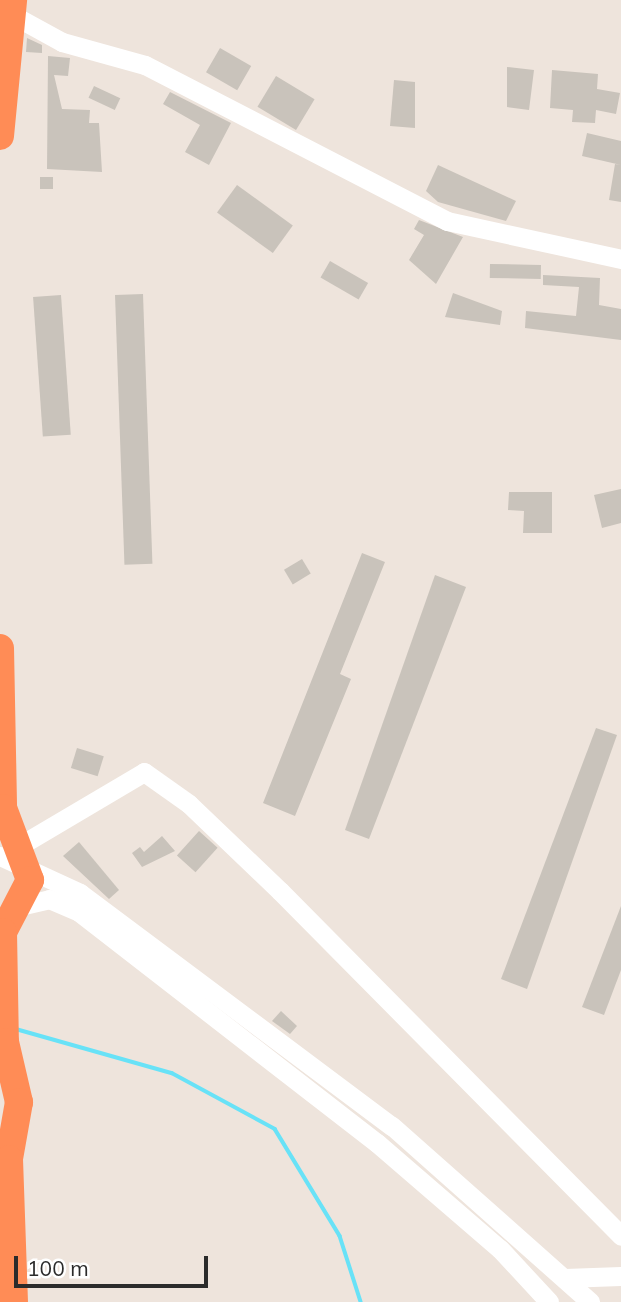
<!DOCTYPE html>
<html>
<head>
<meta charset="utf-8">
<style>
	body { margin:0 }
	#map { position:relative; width:621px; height:1302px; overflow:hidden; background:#eee4dc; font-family:Mulish,sans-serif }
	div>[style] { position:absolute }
	.stream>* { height:3.5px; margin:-1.75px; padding:0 1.75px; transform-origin:1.75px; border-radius:1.75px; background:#68e2f7 }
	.building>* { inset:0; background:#c9c3bb; transform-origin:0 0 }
	.minor>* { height:19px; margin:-9.5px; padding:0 9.5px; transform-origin:9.5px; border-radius:9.5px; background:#fff }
	.highway>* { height:28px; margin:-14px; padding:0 14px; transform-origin:14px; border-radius:14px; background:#ff8c56 }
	span { translate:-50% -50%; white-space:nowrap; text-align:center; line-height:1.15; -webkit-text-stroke:5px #fff; paint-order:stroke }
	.scale { position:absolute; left:14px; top:1256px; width:194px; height:32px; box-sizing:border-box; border:4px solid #2b2b2b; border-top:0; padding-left:9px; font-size:21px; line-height:24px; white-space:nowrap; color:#2b2b2b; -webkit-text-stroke:5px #fff; paint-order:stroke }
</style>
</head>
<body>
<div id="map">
	<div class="stream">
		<i style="left:16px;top:1029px;width:162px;rotate:15.8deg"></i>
		<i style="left:172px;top:1073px;width:117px;rotate:28.5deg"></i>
		<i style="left:275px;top:1129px;width:125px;rotate:58.7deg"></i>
		<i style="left:340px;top:1236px;width:69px;rotate:72.3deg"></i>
	</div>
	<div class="building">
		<i style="clip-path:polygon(27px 38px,42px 45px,42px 53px,26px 52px)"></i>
		<i style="left:220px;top:48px;width:36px;height:28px;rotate:30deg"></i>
		<i style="clip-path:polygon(48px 56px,70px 58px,68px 76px,54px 75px,62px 109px,90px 110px,89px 123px,99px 123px,102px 172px,47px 169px)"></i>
		<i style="clip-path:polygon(507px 67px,534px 70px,529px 110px,507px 107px)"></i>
		<i style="clip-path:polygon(552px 70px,598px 74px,597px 89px,620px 93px,616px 114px,596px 110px,595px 123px,572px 122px,573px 110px,550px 108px)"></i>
		<i style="left:276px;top:76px;width:45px;height:36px;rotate:31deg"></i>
		<i style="clip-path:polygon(394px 80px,415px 82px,415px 128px,390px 126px)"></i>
		<i style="left:94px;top:86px;width:29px;height:13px;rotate:25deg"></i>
		<i style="clip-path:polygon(170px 92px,231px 123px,209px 165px,185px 152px,200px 125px,163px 104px)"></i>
		<i style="clip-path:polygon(587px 133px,621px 141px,621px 202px,609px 200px,615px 164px,621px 165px,582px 156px)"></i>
		<i style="clip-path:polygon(438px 165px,516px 201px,506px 221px,438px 202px,426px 191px)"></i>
		<i style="left:40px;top:177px;width:13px;height:12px"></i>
		<i style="left:237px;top:185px;width:69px;height:34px;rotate:36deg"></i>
		<i style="clip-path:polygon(419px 220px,463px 237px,436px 284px,409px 260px,424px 235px,414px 229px)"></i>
		<i style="left:330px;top:261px;width:44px;height:19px;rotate:30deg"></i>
		<i style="left:490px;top:264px;width:51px;height:14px;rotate:1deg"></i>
		<i style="clip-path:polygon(543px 275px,600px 278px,599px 305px,621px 309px,621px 340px,525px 328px,526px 311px,576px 316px,579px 287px,543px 285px)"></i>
		<i style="clip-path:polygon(453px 293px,502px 311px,500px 325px,445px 317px)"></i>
		<i style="left:143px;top:294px;width:270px;height:28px;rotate:88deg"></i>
		<i style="left:61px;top:295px;width:140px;height:28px;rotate:86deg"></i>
		<i style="clip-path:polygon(621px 489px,621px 523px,602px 528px,594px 495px)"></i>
		<i style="clip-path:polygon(509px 492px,552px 492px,552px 533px,523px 533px,524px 511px,508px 510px)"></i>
		<i style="clip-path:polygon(362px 553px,385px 562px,340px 674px,351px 679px,295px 816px,263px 803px)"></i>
		<i style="left:302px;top:559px;width:17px;height:21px;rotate:59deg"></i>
		<i style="clip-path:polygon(435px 575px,466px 587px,369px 839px,345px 830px)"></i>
		<i style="clip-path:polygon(596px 728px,617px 735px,527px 989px,501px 979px)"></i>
		<i style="left:77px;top:748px;width:28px;height:21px;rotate:17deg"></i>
		<i style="left:199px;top:831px;width:25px;height:33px;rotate:42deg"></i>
		<i style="clip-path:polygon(162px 836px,175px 851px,142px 867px,132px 853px,140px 847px,144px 852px)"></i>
		<i style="clip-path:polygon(79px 842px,119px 890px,109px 899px,63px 856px)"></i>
		<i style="clip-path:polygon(621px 906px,621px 970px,604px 1015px,582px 1007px)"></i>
		<i style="clip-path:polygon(281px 1011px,297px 1026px,290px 1034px,272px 1021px)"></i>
	</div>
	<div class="minor">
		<i style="left:11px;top:14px;width:58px;rotate:28.8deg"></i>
		<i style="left:62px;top:42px;width:86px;rotate:15.5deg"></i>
		<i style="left:145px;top:65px;width:340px;rotate:27.3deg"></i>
		<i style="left:447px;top:221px;width:178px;rotate:12.3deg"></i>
		<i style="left:14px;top:849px;width:151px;rotate:-30.6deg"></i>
		<i style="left:144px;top:772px;width:55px;rotate:35.4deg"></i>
		<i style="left:189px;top:804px;width:126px;rotate:43.7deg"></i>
		<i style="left:280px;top:891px;width:485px;rotate:45.3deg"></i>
		<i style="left:0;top:856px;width:88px;rotate:24.8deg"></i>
		<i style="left:80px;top:893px;width:389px;rotate:36.8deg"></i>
		<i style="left:392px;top:1126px;width:265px;rotate:41.6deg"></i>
		<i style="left:11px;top:908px;width:39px;rotate:-13deg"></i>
		<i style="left:49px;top:899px;width:33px;rotate:23deg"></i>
		<i style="left:79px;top:912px;width:377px;rotate:37.8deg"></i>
		<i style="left:377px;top:1143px;width:162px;rotate:40.8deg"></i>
		<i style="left:500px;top:1249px;width:72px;rotate:47.2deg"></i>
		<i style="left:565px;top:1278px;width:56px;rotate:-2deg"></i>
	</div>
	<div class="highway">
		<i style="left:0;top:136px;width:137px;rotate:-84.5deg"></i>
		<i style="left:0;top:648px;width:160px;rotate:88.9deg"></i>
		<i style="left:3px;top:808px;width:77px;rotate:69.4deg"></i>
		<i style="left:30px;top:880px;width:59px;rotate:117.4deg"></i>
		<i style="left:3px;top:932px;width:110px;rotate:89deg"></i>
		<i style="left:5px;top:1042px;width:62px;rotate:76.9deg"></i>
		<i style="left:19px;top:1102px;width:58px;rotate:100deg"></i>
		<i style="left:9px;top:1159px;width:143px;rotate:88deg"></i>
	</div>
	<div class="scale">100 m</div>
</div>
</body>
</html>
